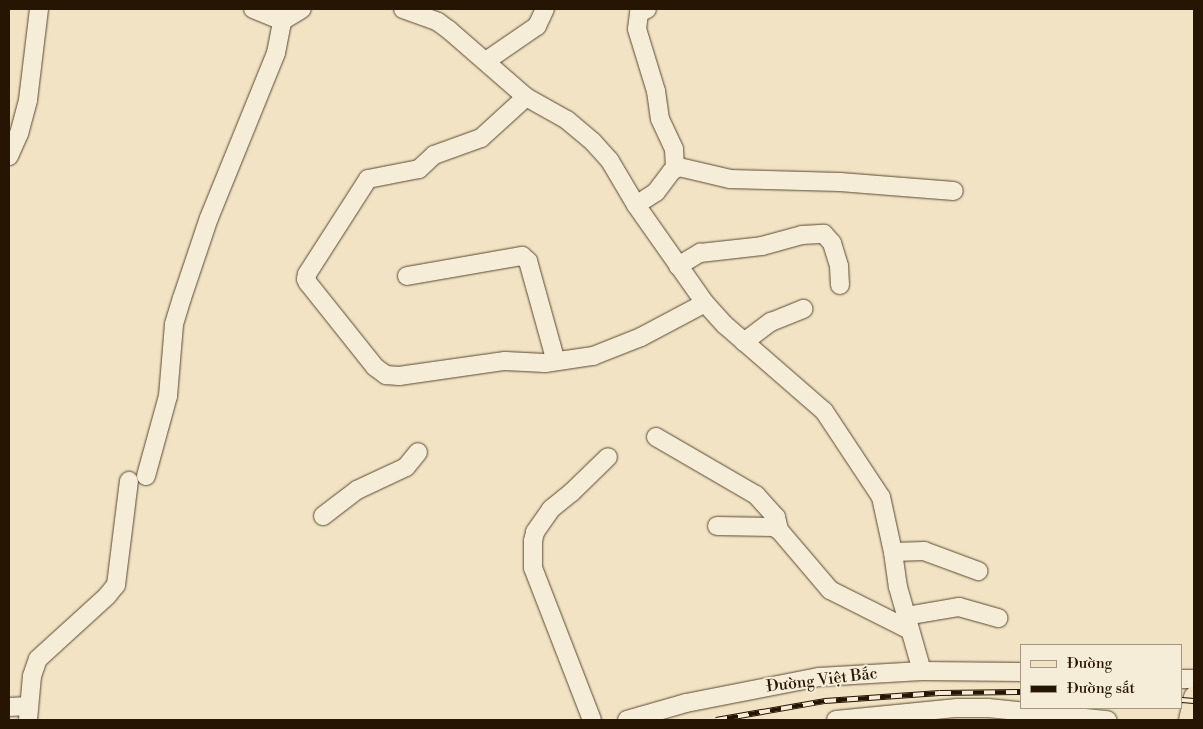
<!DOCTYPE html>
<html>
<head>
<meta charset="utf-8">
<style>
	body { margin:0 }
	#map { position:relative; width:1203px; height:729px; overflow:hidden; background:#f1e3c3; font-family:"Libre Bodoni",serif }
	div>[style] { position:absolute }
	.roads { filter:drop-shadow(0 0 1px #594832) drop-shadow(0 0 1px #594832) }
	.minor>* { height:18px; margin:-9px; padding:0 9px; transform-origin:9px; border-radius:9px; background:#f6edd8 }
	.major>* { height:21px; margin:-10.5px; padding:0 10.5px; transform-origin:10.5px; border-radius:10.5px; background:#f1e3c3 }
	.rail>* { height:5.5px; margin-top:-2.75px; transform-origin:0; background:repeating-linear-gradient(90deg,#f6edd8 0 11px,#261502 0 22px); box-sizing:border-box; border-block:1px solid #261502 }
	span { translate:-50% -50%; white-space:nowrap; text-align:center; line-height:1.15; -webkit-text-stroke:4px #f6edd8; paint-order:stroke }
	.street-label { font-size:16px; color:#261502 }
	.frame { position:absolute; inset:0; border:10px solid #261502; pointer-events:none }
	.legend { position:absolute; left:1020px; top:644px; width:162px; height:65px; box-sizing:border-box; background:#f6edd8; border:1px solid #a39782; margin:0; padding:6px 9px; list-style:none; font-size:15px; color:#261502 }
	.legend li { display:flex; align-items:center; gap:10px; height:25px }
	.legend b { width:25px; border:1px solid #a39782 }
</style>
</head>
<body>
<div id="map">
	<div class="roads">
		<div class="minor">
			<i style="left:253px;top:9px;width:31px;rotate:22deg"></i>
			<i style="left:282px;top:21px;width:23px;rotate:-31deg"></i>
			<i style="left:403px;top:9px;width:37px;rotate:20deg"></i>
			<i style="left:438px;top:22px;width:14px;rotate:36deg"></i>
			<i style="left:449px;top:30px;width:102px;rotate:41deg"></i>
			<i style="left:526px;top:97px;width:47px;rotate:29.3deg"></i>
			<i style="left:567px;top:120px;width:34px;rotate:40deg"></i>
			<i style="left:593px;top:142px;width:25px;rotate:48deg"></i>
			<i style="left:610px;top:161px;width:51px;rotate:59.4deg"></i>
			<i style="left:636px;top:205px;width:120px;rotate:54.9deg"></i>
			<i style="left:705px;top:303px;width:30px;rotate:48deg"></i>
			<i style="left:725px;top:325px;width:131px;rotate:41deg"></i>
			<i style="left:824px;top:411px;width:103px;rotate:56.5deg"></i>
			<i style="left:881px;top:497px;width:56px;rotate:77.7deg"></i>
			<i style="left:893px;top:552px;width:35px;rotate:82deg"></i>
			<i style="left:898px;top:587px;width:87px;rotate:74.1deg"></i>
			<i style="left:647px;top:9px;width:9px;rotate:153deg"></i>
			<i style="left:639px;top:13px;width:16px;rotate:97deg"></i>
			<i style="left:637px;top:29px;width:65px;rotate:73deg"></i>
			<i style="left:656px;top:91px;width:28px;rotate:82deg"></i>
			<i style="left:660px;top:119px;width:33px;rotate:65deg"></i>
			<i style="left:674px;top:149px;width:19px;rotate:87deg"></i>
			<i style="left:486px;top:61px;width:62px;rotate:-34.5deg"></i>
			<i style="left:537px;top:26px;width:19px;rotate:-65deg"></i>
			<i style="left:526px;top:97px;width:61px;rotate:137.7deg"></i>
			<i style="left:481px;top:138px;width:50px;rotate:160.1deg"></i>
			<i style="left:434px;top:155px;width:21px;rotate:137deg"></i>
			<i style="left:419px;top:169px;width:52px;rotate:168.9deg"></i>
			<i style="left:368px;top:179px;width:113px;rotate:122.7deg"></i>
			<i style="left:307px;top:274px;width:5px;rotate:101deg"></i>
			<i style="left:306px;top:279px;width:4px;rotate:63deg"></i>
			<i style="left:308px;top:283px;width:107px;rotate:51.4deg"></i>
			<i style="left:375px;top:367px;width:14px;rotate:36deg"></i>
			<i style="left:386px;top:375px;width:13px;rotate:4deg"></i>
			<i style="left:399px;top:376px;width:107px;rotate:-8.1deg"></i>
			<i style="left:505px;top:361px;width:40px;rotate:2.9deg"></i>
			<i style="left:545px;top:363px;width:49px;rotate:-8.3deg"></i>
			<i style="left:593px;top:356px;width:52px;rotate:-21.6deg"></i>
			<i style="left:641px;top:337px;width:72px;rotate:-28deg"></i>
			<i style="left:9px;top:156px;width:24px;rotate:-66deg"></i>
			<i style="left:19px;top:134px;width:35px;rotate:-75deg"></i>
			<i style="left:28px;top:100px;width:92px;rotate:-83.1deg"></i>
			<i style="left:636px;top:205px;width:24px;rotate:-33deg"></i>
			<i style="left:656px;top:192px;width:26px;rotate:-53deg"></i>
			<i style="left:672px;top:171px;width:8px;rotate:-30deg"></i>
			<i style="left:679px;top:167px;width:52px;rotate:13.2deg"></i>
			<i style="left:730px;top:179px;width:110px;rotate:1.6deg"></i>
			<i style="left:840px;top:182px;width:114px;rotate:4.5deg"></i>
			<i style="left:678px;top:266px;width:26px;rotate:-31deg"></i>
			<i style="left:700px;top:253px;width:62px;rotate:-6.4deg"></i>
			<i style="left:762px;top:246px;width:41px;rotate:-15.4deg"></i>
			<i style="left:802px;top:235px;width:22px;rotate:-3deg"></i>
			<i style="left:824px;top:234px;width:12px;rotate:48deg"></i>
			<i style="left:832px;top:243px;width:24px;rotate:73deg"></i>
			<i style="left:839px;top:266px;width:19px;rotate:87deg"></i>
			<i style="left:407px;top:276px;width:117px;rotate:-9.9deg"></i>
			<i style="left:522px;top:256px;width:8px;rotate:40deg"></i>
			<i style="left:528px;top:261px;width:98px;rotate:74.5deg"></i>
			<i style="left:554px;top:355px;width:7px;rotate:117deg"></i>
			<i style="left:744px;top:342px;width:34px;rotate:-37deg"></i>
			<i style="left:771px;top:322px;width:35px;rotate:-22deg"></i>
			<i style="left:656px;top:437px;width:116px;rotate:30.1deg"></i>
			<i style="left:756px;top:495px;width:30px;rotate:48deg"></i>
			<i style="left:776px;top:517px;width:13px;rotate:77deg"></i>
			<i style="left:146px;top:476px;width:83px;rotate:-74.6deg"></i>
			<i style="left:168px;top:396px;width:72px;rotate:-85.2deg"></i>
			<i style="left:174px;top:324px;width:27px;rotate:-73deg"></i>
			<i style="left:182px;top:298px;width:84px;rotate:-71.4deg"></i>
			<i style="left:209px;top:218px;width:178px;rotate:-67.9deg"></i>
			<i style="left:276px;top:53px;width:33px;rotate:-79deg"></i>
			<i style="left:282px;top:21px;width:13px;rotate:-108deg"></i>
			<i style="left:323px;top:516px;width:43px;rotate:-37.4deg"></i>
			<i style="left:357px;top:490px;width:54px;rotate:-25.1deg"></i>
			<i style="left:406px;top:467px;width:19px;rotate:-51deg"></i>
			<i style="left:717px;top:526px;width:56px;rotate:1deg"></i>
			<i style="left:773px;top:527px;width:7px;rotate:27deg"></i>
			<i style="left:779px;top:530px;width:79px;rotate:49.6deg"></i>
			<i style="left:830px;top:590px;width:89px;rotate:26.6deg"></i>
			<i style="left:893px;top:552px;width:31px;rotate:-2deg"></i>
			<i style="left:924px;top:551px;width:58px;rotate:20.3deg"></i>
			<i style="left:906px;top:616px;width:54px;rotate:-9.6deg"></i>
			<i style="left:959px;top:607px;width:41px;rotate:15.8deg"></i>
			<i style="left:1182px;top:679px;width:12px"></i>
			<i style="left:9px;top:707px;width:20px;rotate:-3deg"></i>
			<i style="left:28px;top:720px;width:44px;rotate:-84.8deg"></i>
			<i style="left:32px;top:676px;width:18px;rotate:-71deg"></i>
			<i style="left:38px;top:659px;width:93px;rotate:-42.4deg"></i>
			<i style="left:107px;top:596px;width:14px;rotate:-51deg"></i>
			<i style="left:116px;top:585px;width:105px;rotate:-82.9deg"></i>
			<i style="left:592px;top:720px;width:163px;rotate:-111.2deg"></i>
			<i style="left:533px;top:568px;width:27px;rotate:-90deg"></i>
			<i style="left:533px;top:541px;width:9px;rotate:-77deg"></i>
			<i style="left:535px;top:532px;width:28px;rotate:-55deg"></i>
			<i style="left:551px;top:509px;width:27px;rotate:-39deg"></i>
			<i style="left:572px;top:492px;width:50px;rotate:-44.2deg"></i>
			<i style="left:627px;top:720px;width:61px;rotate:-16.1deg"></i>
			<i style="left:686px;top:703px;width:136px;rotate:-11.1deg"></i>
			<i style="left:819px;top:677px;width:103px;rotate:-3.3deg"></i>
			<i style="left:922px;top:671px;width:100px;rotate:0.6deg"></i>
			<i style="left:836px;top:720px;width:122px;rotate:-5.7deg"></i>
			<i style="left:957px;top:708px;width:31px"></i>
			<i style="left:988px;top:708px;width:120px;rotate:5.8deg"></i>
		</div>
		<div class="major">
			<i style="left:1189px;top:720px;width:24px;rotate:-78deg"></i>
		</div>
	</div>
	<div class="rail">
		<i style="left:1182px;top:700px;width:12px;rotate:5deg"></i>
		<i style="left:716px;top:720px;width:111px;rotate:-9.9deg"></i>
		<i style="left:825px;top:701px;width:115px;rotate:-4deg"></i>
		<i style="left:940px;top:693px;width:82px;rotate:-0.7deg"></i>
	</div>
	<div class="street-label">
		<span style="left:822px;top:680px;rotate:-7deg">Đường Việt Bắc</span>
	</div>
	<div class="frame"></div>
	<ul class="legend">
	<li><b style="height:6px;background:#f1e3c3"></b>Đường</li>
	<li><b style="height:6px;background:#261502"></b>Đường sắt</li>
	</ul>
</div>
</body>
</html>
